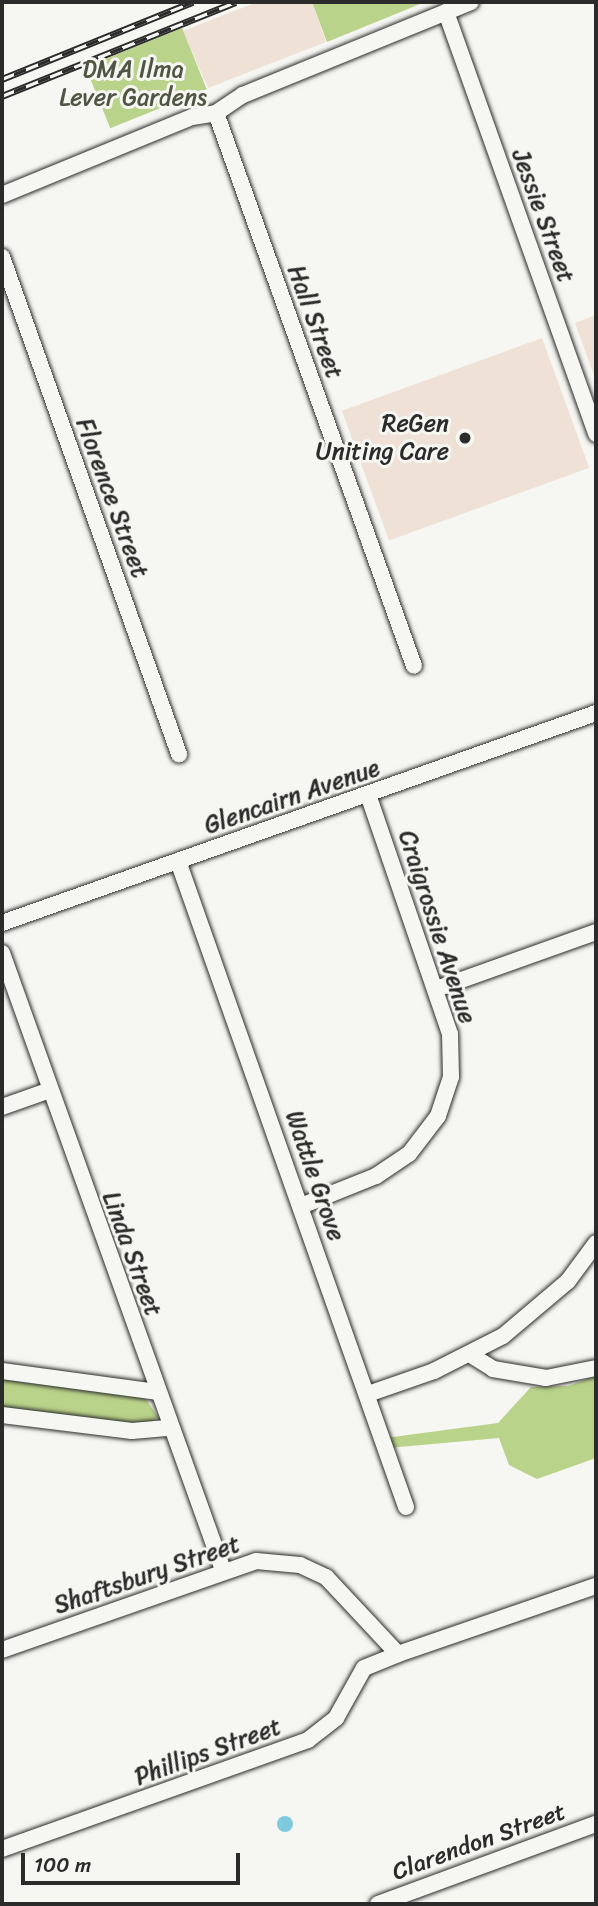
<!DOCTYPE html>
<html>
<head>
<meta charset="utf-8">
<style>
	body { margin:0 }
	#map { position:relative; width:598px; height:1906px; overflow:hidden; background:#f6f6f2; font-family:Sriracha,sans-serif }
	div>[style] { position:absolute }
	.built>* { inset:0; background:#efe1d5; transform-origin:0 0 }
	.green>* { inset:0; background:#bad38a; transform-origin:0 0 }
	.water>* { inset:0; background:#7fcadf }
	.round { border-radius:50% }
	.roads { filter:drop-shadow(0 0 2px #2b2b2b) drop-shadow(0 0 2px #2b2b2b) }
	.minor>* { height:16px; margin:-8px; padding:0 8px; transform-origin:8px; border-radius:8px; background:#f6f6f2 }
	.rail>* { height:7px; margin-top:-3.5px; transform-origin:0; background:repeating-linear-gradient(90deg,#f6f6f2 0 13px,#2b2b2b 0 26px); box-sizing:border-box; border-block:2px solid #2b2b2b }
	.dots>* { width:19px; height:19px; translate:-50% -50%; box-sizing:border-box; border:4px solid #f6f6f2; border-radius:50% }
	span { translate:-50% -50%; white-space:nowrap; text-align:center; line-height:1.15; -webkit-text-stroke:6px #f6f6f2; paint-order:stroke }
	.park-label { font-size:24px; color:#4f5543 }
	.street-label { font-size:24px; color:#2b2b2b }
	.poi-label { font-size:24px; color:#2b2b2b }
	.right { translate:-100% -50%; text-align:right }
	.frame { position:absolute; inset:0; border:4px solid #2b2b2b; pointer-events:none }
	.scale { position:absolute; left:21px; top:1853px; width:219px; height:32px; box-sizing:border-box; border:4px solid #2b2b2b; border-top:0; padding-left:9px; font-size:21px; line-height:24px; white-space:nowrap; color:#2b2b2b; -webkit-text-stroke:5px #f6f6f2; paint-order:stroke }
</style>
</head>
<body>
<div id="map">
	<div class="built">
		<i style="clip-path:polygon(257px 2px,312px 2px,326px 42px,208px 88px,183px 31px)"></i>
		<i style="clip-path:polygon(596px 315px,596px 381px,575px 323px)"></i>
		<i style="left:542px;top:338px;width:138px;height:213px;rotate:70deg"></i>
	</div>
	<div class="green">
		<i style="clip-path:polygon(312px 2px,425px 2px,327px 42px)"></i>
		<i style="left:182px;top:28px;width:66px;height:104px;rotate:68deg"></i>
		<i style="clip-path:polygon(2px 1375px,144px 1396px,158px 1417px,146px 1426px,2px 1410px)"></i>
		<i style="clip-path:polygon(596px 1376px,596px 1458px,537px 1479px,509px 1465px,499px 1438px,388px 1448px,385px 1438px,498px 1423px,531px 1387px,568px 1386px)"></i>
	</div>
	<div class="water">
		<i class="round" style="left:277px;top:1816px;width:16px;height:16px"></i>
	</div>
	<div class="roads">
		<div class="minor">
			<i style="left:446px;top:12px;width:448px;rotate:70.4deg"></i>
			<i style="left:216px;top:113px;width:587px;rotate:70.3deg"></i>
			<i style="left:2px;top:195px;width:205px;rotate:-22.3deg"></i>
			<i style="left:192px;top:117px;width:24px;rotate:-9deg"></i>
			<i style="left:216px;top:113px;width:32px;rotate:-34deg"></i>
			<i style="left:243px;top:95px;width:246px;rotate:-22.2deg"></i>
			<i style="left:2px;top:257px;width:528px;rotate:70.4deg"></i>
			<i style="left:178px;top:861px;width:685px;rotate:70.56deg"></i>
			<i style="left:2px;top:923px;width:630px;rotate:-19.47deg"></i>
			<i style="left:2px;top:953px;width:655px;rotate:70.29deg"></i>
			<i style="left:436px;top:989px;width:170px;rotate:-19.6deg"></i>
			<i style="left:2px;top:1107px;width:51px;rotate:-19.5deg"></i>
			<i style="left:301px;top:1206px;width:81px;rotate:-21.8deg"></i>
			<i style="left:376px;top:1176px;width:40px;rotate:-34deg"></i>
			<i style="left:409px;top:1154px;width:48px;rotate:-52.7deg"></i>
			<i style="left:438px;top:1116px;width:41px;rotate:-71.6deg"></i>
			<i style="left:451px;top:1077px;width:43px;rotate:-91.3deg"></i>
			<i style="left:450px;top:1034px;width:254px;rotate:-108.9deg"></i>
			<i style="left:471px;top:1355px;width:26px;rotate:32deg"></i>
			<i style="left:493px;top:1369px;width:54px;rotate:9.6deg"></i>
			<i style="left:546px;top:1378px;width:51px;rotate:-11.3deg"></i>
			<i style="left:2px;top:1371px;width:156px;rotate:7.7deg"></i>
			<i style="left:368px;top:1394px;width:70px;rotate:-19.2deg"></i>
			<i style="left:434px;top:1371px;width:77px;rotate:-26.9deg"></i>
			<i style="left:503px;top:1336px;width:85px;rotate:-40.2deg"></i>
			<i style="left:568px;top:1281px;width:47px;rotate:-53.6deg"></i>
			<i style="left:2px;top:1415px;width:131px;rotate:7deg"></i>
			<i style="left:132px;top:1431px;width:38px;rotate:-5deg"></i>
			<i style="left:2px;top:1650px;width:269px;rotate:-19.3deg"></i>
			<i style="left:256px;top:1561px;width:44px;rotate:5.2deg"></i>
			<i style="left:300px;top:1565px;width:29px;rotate:25deg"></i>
			<i style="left:326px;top:1577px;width:105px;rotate:46.9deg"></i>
			<i style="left:398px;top:1654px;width:209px;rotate:-19deg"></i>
			<i style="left:2px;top:1849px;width:325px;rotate:-19.6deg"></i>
			<i style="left:308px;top:1740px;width:36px;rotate:-38deg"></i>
			<i style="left:336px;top:1718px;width:57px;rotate:-60.8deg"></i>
			<i style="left:364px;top:1668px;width:37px;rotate:-22deg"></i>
			<i style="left:378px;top:1904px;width:232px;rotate:-20.2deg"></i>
		</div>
	</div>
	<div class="rail">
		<i style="left:2px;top:79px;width:206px;rotate:-22deg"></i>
		<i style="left:2px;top:96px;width:252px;rotate:-21.9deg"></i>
	</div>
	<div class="dots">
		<i style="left:465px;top:438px;background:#2b2b2b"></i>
	</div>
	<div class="park-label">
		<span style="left:133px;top:84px">DMA Ilma<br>Lever Gardens</span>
	</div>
	<div class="street-label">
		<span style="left:543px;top:216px;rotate:70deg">Jessie Street</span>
		<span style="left:315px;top:322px;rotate:70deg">Hall Street</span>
		<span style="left:112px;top:498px;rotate:70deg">Florence Street</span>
		<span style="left:292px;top:797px;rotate:-19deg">Glencairn Avenue</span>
		<span style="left:437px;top:927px;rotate:72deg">Craigrossie Avenue</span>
		<span style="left:315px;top:1176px;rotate:71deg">Wattle Grove</span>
		<span style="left:132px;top:1254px;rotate:70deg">Linda Street</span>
		<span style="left:147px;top:1575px;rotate:-19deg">Shaftsbury Street</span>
		<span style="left:208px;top:1752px;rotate:-20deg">Phillips Street</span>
		<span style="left:479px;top:1842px;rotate:-20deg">Clarendon Street</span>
	</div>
	<div class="poi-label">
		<span class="right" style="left:449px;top:438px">ReGen<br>Uniting Care</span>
	</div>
	<div class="frame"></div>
	<div class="scale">100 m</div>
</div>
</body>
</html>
